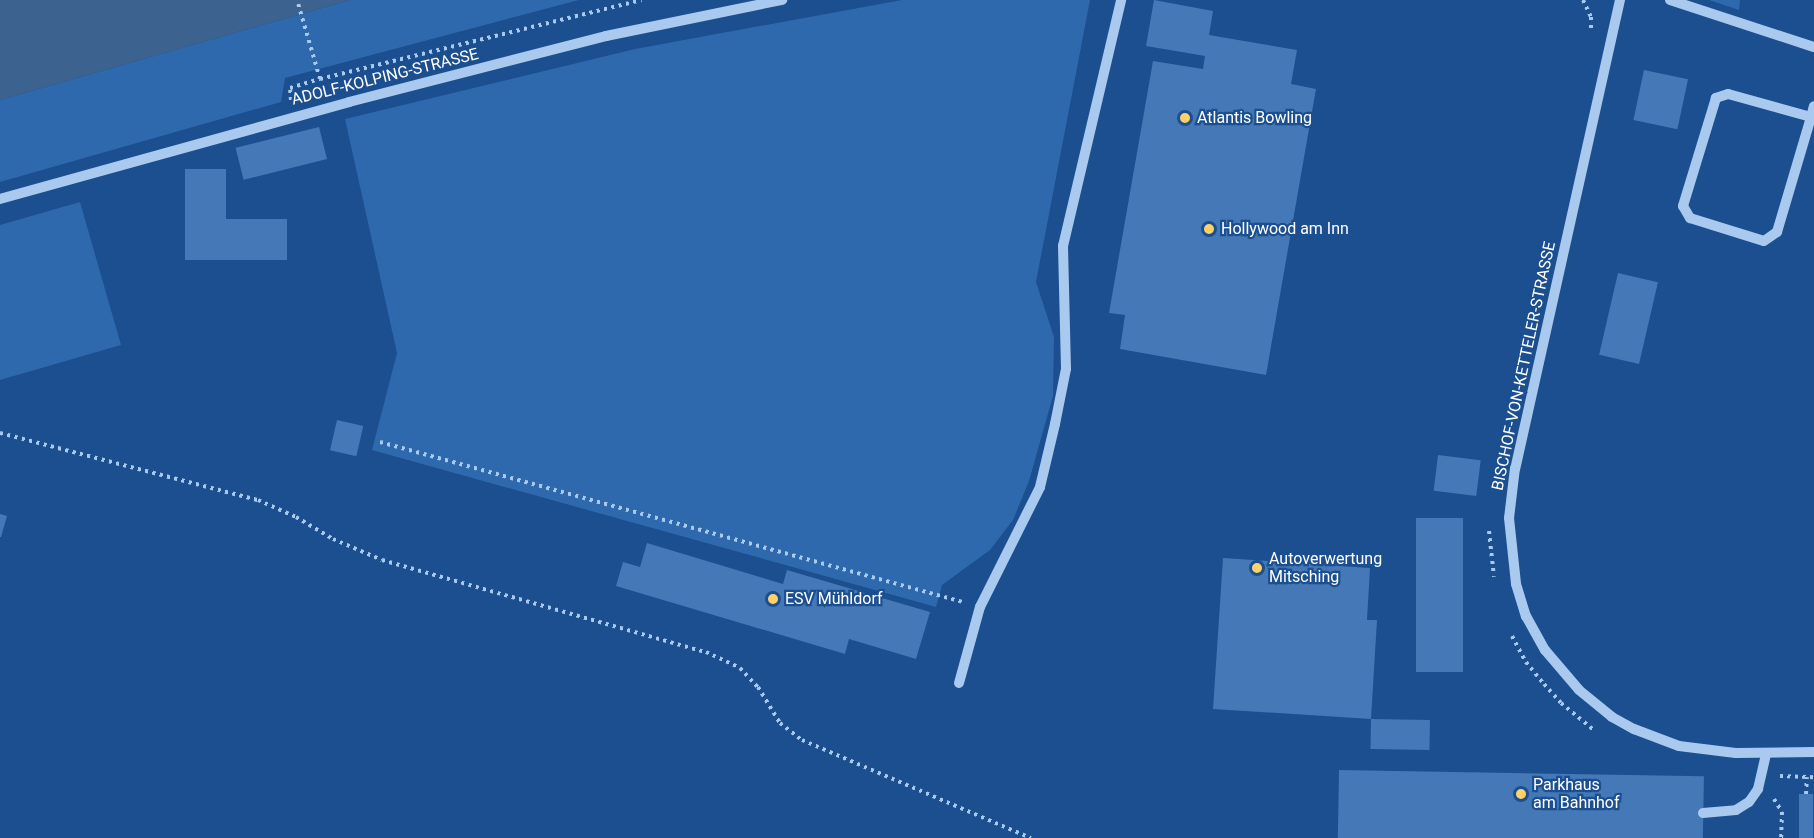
<!DOCTYPE html>
<html>
<head>
<meta charset="utf-8">
<style>
	body { margin:0 }
	#map { position:relative; width:1814px; height:838px; overflow:hidden; background:#1b4f8f; font-family:Roboto,sans-serif }
	div>[style] { position:absolute }
	.green>* { inset:0; background:#2e69ad }
	.water>* { inset:0; background:#3c6290 }
	.building>* { inset:0; background:#4478b7; transform-origin:0 0 }
	.path>* { height:4px; margin-top:-2px; transform-origin:0; background:repeating-linear-gradient(90deg,#a9c9ee 0 3px,transparent 0 7.5px) }
	.minor>* { height:10px; margin:-5px; padding:0 5px; transform-origin:5px; border-radius:5px; background:#a9c9ee }
	.dots>* { width:16px; height:16px; translate:-50% -50%; box-sizing:border-box; border:3px solid #1b4f8f; border-radius:50% }
	span { translate:-50% -50%; white-space:nowrap; text-align:center; line-height:1.15; -webkit-text-stroke:4.5px #1b4f8f; paint-order:stroke }
	.street-label { font-size:16px; color:#fff }
	.poi-label { font-size:16px; color:#fff }
	.left { translate:0 -50%; text-align:left }
</style>
</head>
<body>
<div id="map">
	<div class="green">
		<i style="clip-path:polygon(350px 0,579px 0,285px 78px,281px 102px,0 182px,0 100px)"></i>
		<i style="clip-path:polygon(902px 0,1090px 0,1036px 282px,1054px 337px,1053px 396px,1029px 481px,1013px 520px,990px 550px,942px 585px,936px 607px,372px 450px,397px 353px,345px 119px,635px 49px)"></i>
		<i style="clip-path:polygon(1709px 0,1740px 0,1739px 10px)"></i>
		<i style="clip-path:polygon(80px 202px,121px 345px,0 380px,0 225px)"></i>
	</div>
	<div class="water">
		<i style="clip-path:polygon(0 0,350px 0,0 100px)"></i>
	</div>
	<div class="building">
		<i style="clip-path:polygon(1154px 0,1213px 11px,1209px 35px,1297px 50px,1291px 84px,1316px 89px,1266px 375px,1120px 349px,1125px 315px,1109px 313px,1153px 61px,1203px 69px,1205px 56px,1146px 46px)"></i>
		<i style="left:1644px;top:70px;width:45px;height:51px;rotate:12deg"></i>
		<i style="left:319px;top:127px;width:33px;height:86px;rotate:76deg"></i>
		<i style="clip-path:polygon(185px 169px,226px 169px,226px 219px,287px 219px,287px 260px,185px 260px)"></i>
		<i style="left:1618px;top:273px;width:41px;height:84px;rotate:13deg"></i>
		<i style="left:337px;top:420px;width:27px;height:31px;rotate:13deg"></i>
		<i style="left:1438px;top:455px;width:43px;height:36px;rotate:7deg"></i>
		<i style="clip-path:polygon(0 514px,7px 516px,1px 537px,0 537px)"></i>
		<i style="left:1463px;top:518px;width:154px;height:47px;rotate:90deg"></i>
		<i style="clip-path:polygon(647px 543px,783px 584px,787px 570px,930px 612px,916px 659px,849px 639px,845px 654px,616px 586px,623px 562px,640px 567px)"></i>
		<i style="clip-path:polygon(1223px 558px,1370px 568px,1367px 620px,1377px 620px,1371px 719px,1213px 709px)"></i>
		<i style="left:1371px;top:719px;width:59px;height:30px;rotate:1deg"></i>
		<i style="left:1339px;top:770px;width:365px;height:68px;rotate:1deg"></i>
		<i style="left:1799px;top:794px;width:14px;height:44px"></i>
	</div>
	<div class="path">
		<i style="left:1583px;top:0;width:19px;rotate:65deg"></i>
		<i style="left:1591px;top:17px;width:14px;rotate:90deg"></i>
		<i style="left:320px;top:79px;width:331px;rotate:-13.8deg"></i>
		<i style="left:291px;top:100px;width:12px;rotate:-95deg"></i>
		<i style="left:290px;top:88px;width:31px;rotate:-17deg"></i>
		<i style="left:320px;top:79px;width:82px;rotate:-106.2deg"></i>
		<i style="left:0;top:433px;width:267px;rotate:14.6deg"></i>
		<i style="left:258px;top:500px;width:42px;rotate:24.1deg"></i>
		<i style="left:296px;top:517px;width:43px;rotate:30.7deg"></i>
		<i style="left:333px;top:539px;width:53px;rotate:23.2deg"></i>
		<i style="left:382px;top:560px;width:337px;rotate:15.9deg"></i>
		<i style="left:706px;top:652px;width:38px;rotate:25deg"></i>
		<i style="left:740px;top:668px;width:26px;rotate:47deg"></i>
		<i style="left:758px;top:687px;width:42px;rotate:58.6deg"></i>
		<i style="left:780px;top:723px;width:28px;rotate:38deg"></i>
		<i style="left:802px;top:740px;width:249px;rotate:23.2deg"></i>
		<i style="left:380px;top:442px;width:605px;rotate:15.35deg"></i>
		<i style="left:1489px;top:531px;width:46px;rotate:83.8deg"></i>
		<i style="left:1512px;top:636px;width:30px;rotate:62deg"></i>
		<i style="left:1526px;top:662px;width:28px;rotate:51deg"></i>
		<i style="left:1544px;top:684px;width:25px;rotate:48deg"></i>
		<i style="left:1561px;top:703px;width:44px;rotate:39.5deg"></i>
		<i style="left:1780px;top:776px;width:34px;rotate:2deg"></i>
		<i style="left:1806px;top:794px;width:17px;rotate:-87deg"></i>
		<i style="left:1774px;top:799px;width:15px;rotate:58deg"></i>
		<i style="left:1782px;top:812px;width:26px;rotate:92deg"></i>
	</div>
	<div class="minor">
		<i style="left:1620px;top:0;width:480px;rotate:102.6deg"></i>
		<i style="left:1515px;top:468px;width:50px;rotate:96.8deg"></i>
		<i style="left:1509px;top:518px;width:66px;rotate:83.9deg"></i>
		<i style="left:1516px;top:584px;width:34px;rotate:73deg"></i>
		<i style="left:1526px;top:616px;width:39px;rotate:61deg"></i>
		<i style="left:1545px;top:650px;width:52px;rotate:49.6deg"></i>
		<i style="left:1579px;top:690px;width:43px;rotate:39.3deg"></i>
		<i style="left:1612px;top:717px;width:25px;rotate:29deg"></i>
		<i style="left:1634px;top:729px;width:48px;rotate:20.7deg"></i>
		<i style="left:1679px;top:746px;width:57px;rotate:7deg"></i>
		<i style="left:1736px;top:753px;width:78px;rotate:-0.7deg"></i>
		<i style="left:1670px;top:0;width:151px;rotate:18.1deg"></i>
		<i style="left:1811px;top:117px;width:86px;rotate:-164.5deg"></i>
		<i style="left:1728px;top:94px;width:13px;rotate:162deg"></i>
		<i style="left:1716px;top:98px;width:113px;rotate:107deg"></i>
		<i style="left:1683px;top:206px;width:14px;rotate:60deg"></i>
		<i style="left:1690px;top:218px;width:77px;rotate:17.3deg"></i>
		<i style="left:1764px;top:241px;width:16px;rotate:-35deg"></i>
		<i style="left:1777px;top:232px;width:120px;rotate:-73.5deg"></i>
		<i style="left:1811px;top:117px;width:11px;rotate:-75deg"></i>
		<i style="left:0;top:199px;width:362px;rotate:-15.5deg"></i>
		<i style="left:349px;top:102px;width:265px;rotate:-14.4deg"></i>
		<i style="left:606px;top:36px;width:180px;rotate:-11.6deg"></i>
		<i style="left:959px;top:683px;width:79px;rotate:-74.6deg"></i>
		<i style="left:980px;top:607px;width:134px;rotate:-63.4deg"></i>
		<i style="left:1040px;top:487px;width:65px;rotate:-76.6deg"></i>
		<i style="left:1055px;top:424px;width:56px;rotate:-78.7deg"></i>
		<i style="left:1066px;top:369px;width:123px;rotate:-91.4deg"></i>
		<i style="left:1063px;top:246px;width:253px;rotate:-76.7deg"></i>
		<i style="left:1703px;top:813px;width:33px;rotate:-5deg"></i>
		<i style="left:1736px;top:810px;width:15px;rotate:-32deg"></i>
		<i style="left:1749px;top:802px;width:16px;rotate:-55deg"></i>
		<i style="left:1758px;top:789px;width:36px;rotate:-77deg"></i>
	</div>
	<div class="dots">
		<i style="left:1185px;top:118px;background:#ffd166"></i>
		<i style="left:1209px;top:229px;background:#ffd166"></i>
		<i style="left:1257px;top:568px;background:#ffd166"></i>
		<i style="left:773px;top:599px;background:#ffd166"></i>
		<i style="left:1521px;top:794px;background:#ffd166"></i>
	</div>
	<div class="street-label">
		<span style="left:385px;top:77px;rotate:-14deg">ADOLF-KOLPING-STRASSE</span>
		<span style="left:1524px;top:366px;rotate:-78deg">BISCHOF-VON-KETTELER-STRASSE</span>
	</div>
	<div class="poi-label">
		<span class="left" style="left:1197px;top:118px">Atlantis Bowling</span>
		<span class="left" style="left:1221px;top:229px">Hollywood am Inn</span>
		<span class="left" style="left:1269px;top:568px">Autoverwertung<br>Mitsching</span>
		<span class="left" style="left:785px;top:599px">ESV Mühldorf</span>
		<span class="left" style="left:1533px;top:794px">Parkhaus<br>am Bahnhof</span>
	</div>
</div>
</body>
</html>
